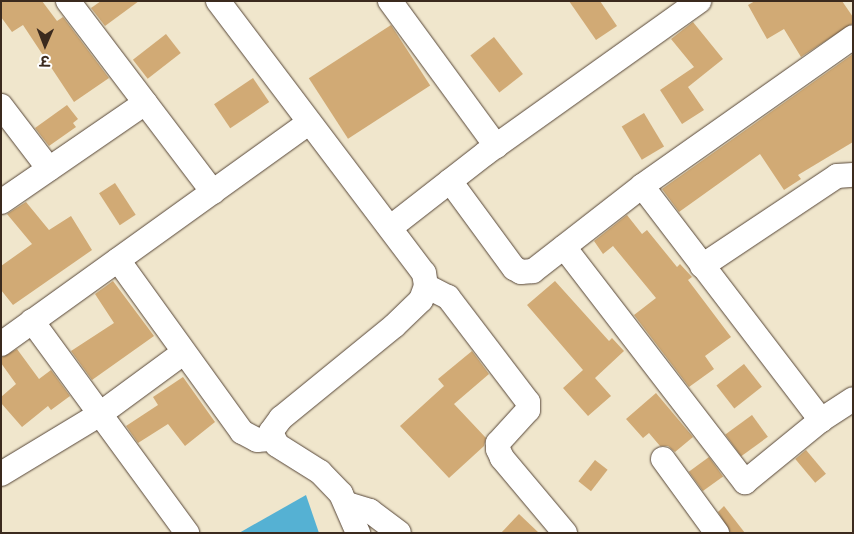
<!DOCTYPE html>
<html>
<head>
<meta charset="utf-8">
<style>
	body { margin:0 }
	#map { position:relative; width:854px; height:534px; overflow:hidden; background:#f0e6cc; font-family:Sriracha,"Playpen Sans Deva",sans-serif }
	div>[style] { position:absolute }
	.water>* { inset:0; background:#55b1d3 }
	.building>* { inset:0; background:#d1aa75; transform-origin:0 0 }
	.roads { filter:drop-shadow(0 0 1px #564638) drop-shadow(0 0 1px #564638) }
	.minor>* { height:24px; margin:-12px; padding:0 12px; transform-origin:12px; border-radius:12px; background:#fff }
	span { translate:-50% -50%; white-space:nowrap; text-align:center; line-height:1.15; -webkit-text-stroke:5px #fff; paint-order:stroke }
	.frame { position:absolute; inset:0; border:2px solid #3b2a1e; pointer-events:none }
	.north { position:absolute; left:20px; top:20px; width:50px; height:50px; -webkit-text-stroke:4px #fff; paint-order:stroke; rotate:181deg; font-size:14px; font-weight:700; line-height:20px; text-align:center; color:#3b2a1e }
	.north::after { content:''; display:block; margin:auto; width:18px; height:22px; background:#3b2a1e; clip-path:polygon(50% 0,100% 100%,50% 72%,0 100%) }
</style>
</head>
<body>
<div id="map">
	<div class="water">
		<i style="clip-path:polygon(306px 495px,319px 533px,239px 533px)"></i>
	</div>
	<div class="building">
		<i style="clip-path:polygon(1px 1px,42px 1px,57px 21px,63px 17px,109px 78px,74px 102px,23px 25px,12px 32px,1px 17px)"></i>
		<i style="clip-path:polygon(101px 1px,139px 1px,105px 26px,91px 8px)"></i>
		<i style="clip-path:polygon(569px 1px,600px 1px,617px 26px,596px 40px)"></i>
		<i style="clip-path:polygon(755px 1px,842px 1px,853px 17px,853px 23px,801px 57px,784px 29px,767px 39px,748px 5px)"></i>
		<i style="clip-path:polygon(693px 22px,723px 59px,688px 87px,704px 110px,682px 124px,660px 90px,694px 67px,671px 39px)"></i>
		<i style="left:391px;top:25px;width:72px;height:98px;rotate:57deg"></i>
		<i style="left:166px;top:34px;width:24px;height:42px;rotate:52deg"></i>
		<i style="left:494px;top:37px;width:47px;height:30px;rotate:52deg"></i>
		<i style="clip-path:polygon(853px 54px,853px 142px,798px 175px,801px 179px,784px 190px,760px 154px,679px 212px,662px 189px)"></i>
		<i style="left:253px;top:78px;width:29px;height:47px;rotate:56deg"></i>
		<i style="clip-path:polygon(67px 105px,78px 119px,73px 123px,76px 127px,49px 146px,35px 128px)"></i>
		<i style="left:644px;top:113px;width:39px;height:26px;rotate:59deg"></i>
		<i style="left:115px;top:183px;width:38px;height:19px;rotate:57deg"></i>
		<i style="clip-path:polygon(26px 202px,49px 230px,71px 216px,92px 250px,13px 305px,1px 290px,1px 266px,32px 244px,7px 214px)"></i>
		<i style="clip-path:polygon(627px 215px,642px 234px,647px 230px,677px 267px,680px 264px,692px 277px,688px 280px,731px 337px,705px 356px,714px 369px,689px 387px,634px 315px,656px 298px,613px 246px,603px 254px,594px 241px)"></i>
		<i style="clip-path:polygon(113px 281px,154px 336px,92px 380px,71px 351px,114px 323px,95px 294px)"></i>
		<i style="clip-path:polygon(555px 281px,609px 341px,612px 338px,624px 351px,595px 378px,611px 396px,588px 416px,563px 388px,583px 370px,527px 305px)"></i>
		<i style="clip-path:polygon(17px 349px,39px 379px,51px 370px,70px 396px,51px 410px,48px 406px,22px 427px,1px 403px,1px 397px,16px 384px,1px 363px,1px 358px)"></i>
		<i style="clip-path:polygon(472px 351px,489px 374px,454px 404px,486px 438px,484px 446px,449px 478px,400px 426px,444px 386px,438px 379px)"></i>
		<i style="left:744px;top:364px;width:29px;height:35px;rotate:52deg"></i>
		<i style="clip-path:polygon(183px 377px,215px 422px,185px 446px,168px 424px,138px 443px,126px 426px,158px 405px,153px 397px)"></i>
		<i style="clip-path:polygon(656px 393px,693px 437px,675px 452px,668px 446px,660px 446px,649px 433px,643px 438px,626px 419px)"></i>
		<i style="left:752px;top:415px;width:27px;height:33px;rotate:54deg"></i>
		<i style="left:806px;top:450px;width:31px;height:14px;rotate:50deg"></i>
		<i style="left:709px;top:457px;width:24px;height:25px;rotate:54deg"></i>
		<i style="left:595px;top:460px;width:16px;height:27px;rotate:38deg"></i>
		<i style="clip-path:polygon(724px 506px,745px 533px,731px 533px,718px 512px)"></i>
		<i style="clip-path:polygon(519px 514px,539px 533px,501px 533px)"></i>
	</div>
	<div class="roads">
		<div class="minor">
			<i style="left:68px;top:1px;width:240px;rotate:52.8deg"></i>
			<i style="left:218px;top:1px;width:341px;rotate:52.9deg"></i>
			<i style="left:424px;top:273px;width:13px;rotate:81deg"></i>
			<i style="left:426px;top:286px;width:15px;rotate:110deg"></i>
			<i style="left:421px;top:300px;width:37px;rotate:136deg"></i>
			<i style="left:394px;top:326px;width:146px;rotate:140.8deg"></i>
			<i style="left:281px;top:418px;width:17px;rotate:126deg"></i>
			<i style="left:271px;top:432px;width:14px;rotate:65deg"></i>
			<i style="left:277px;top:445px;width:51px;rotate:32.1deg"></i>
			<i style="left:320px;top:472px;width:30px;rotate:46deg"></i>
			<i style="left:341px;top:494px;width:43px;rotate:66.4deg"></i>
			<i style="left:390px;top:1px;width:180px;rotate:53.8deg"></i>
			<i style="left:1px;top:106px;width:79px;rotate:52.7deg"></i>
			<i style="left:450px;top:181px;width:108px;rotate:53.7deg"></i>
			<i style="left:514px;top:268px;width:8px;rotate:30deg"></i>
			<i style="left:521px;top:272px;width:12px;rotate:-5deg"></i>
			<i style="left:533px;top:271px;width:138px;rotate:-37.9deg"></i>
			<i style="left:642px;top:186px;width:258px;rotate:-35.2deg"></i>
			<i style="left:642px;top:186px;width:295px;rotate:52.6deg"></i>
			<i style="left:1px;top:202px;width:175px;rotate:-34.5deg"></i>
			<i style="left:391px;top:227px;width:120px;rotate:-37.9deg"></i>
			<i style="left:486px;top:153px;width:262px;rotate:-35.5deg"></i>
			<i style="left:564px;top:247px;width:297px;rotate:52.4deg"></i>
			<i style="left:745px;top:482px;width:98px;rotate:-39.2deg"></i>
			<i style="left:821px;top:420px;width:38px;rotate:-33deg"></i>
			<i style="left:118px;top:260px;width:212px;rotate:54.2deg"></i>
			<i style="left:242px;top:432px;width:17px;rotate:28deg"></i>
			<i style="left:257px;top:440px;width:16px;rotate:-4deg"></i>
			<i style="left:702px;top:266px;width:162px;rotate:-33.7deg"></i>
			<i style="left:837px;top:176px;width:16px;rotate:-4deg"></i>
			<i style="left:426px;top:286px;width:25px;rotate:27deg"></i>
			<i style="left:448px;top:297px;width:132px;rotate:52.7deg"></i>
			<i style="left:528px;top:402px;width:8px;rotate:90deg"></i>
			<i style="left:528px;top:410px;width:45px;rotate:132.3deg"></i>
			<i style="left:498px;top:443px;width:6px;rotate:90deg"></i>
			<i style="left:498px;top:449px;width:10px;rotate:66deg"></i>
			<i style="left:502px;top:458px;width:98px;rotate:50deg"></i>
			<i style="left:32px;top:321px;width:263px;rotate:53.8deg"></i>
			<i style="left:1px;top:344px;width:379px;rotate:-35.7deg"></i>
			<i style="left:663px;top:459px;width:92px;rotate:53.9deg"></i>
			<i style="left:1px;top:474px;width:116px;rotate:-31.2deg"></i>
			<i style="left:100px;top:414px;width:103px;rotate:-36.3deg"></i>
			<i style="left:347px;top:504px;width:24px;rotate:17deg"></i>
			<i style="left:370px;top:511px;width:36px;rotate:37deg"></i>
		</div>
	</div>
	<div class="frame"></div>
	<div class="north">उ</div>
</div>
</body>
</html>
